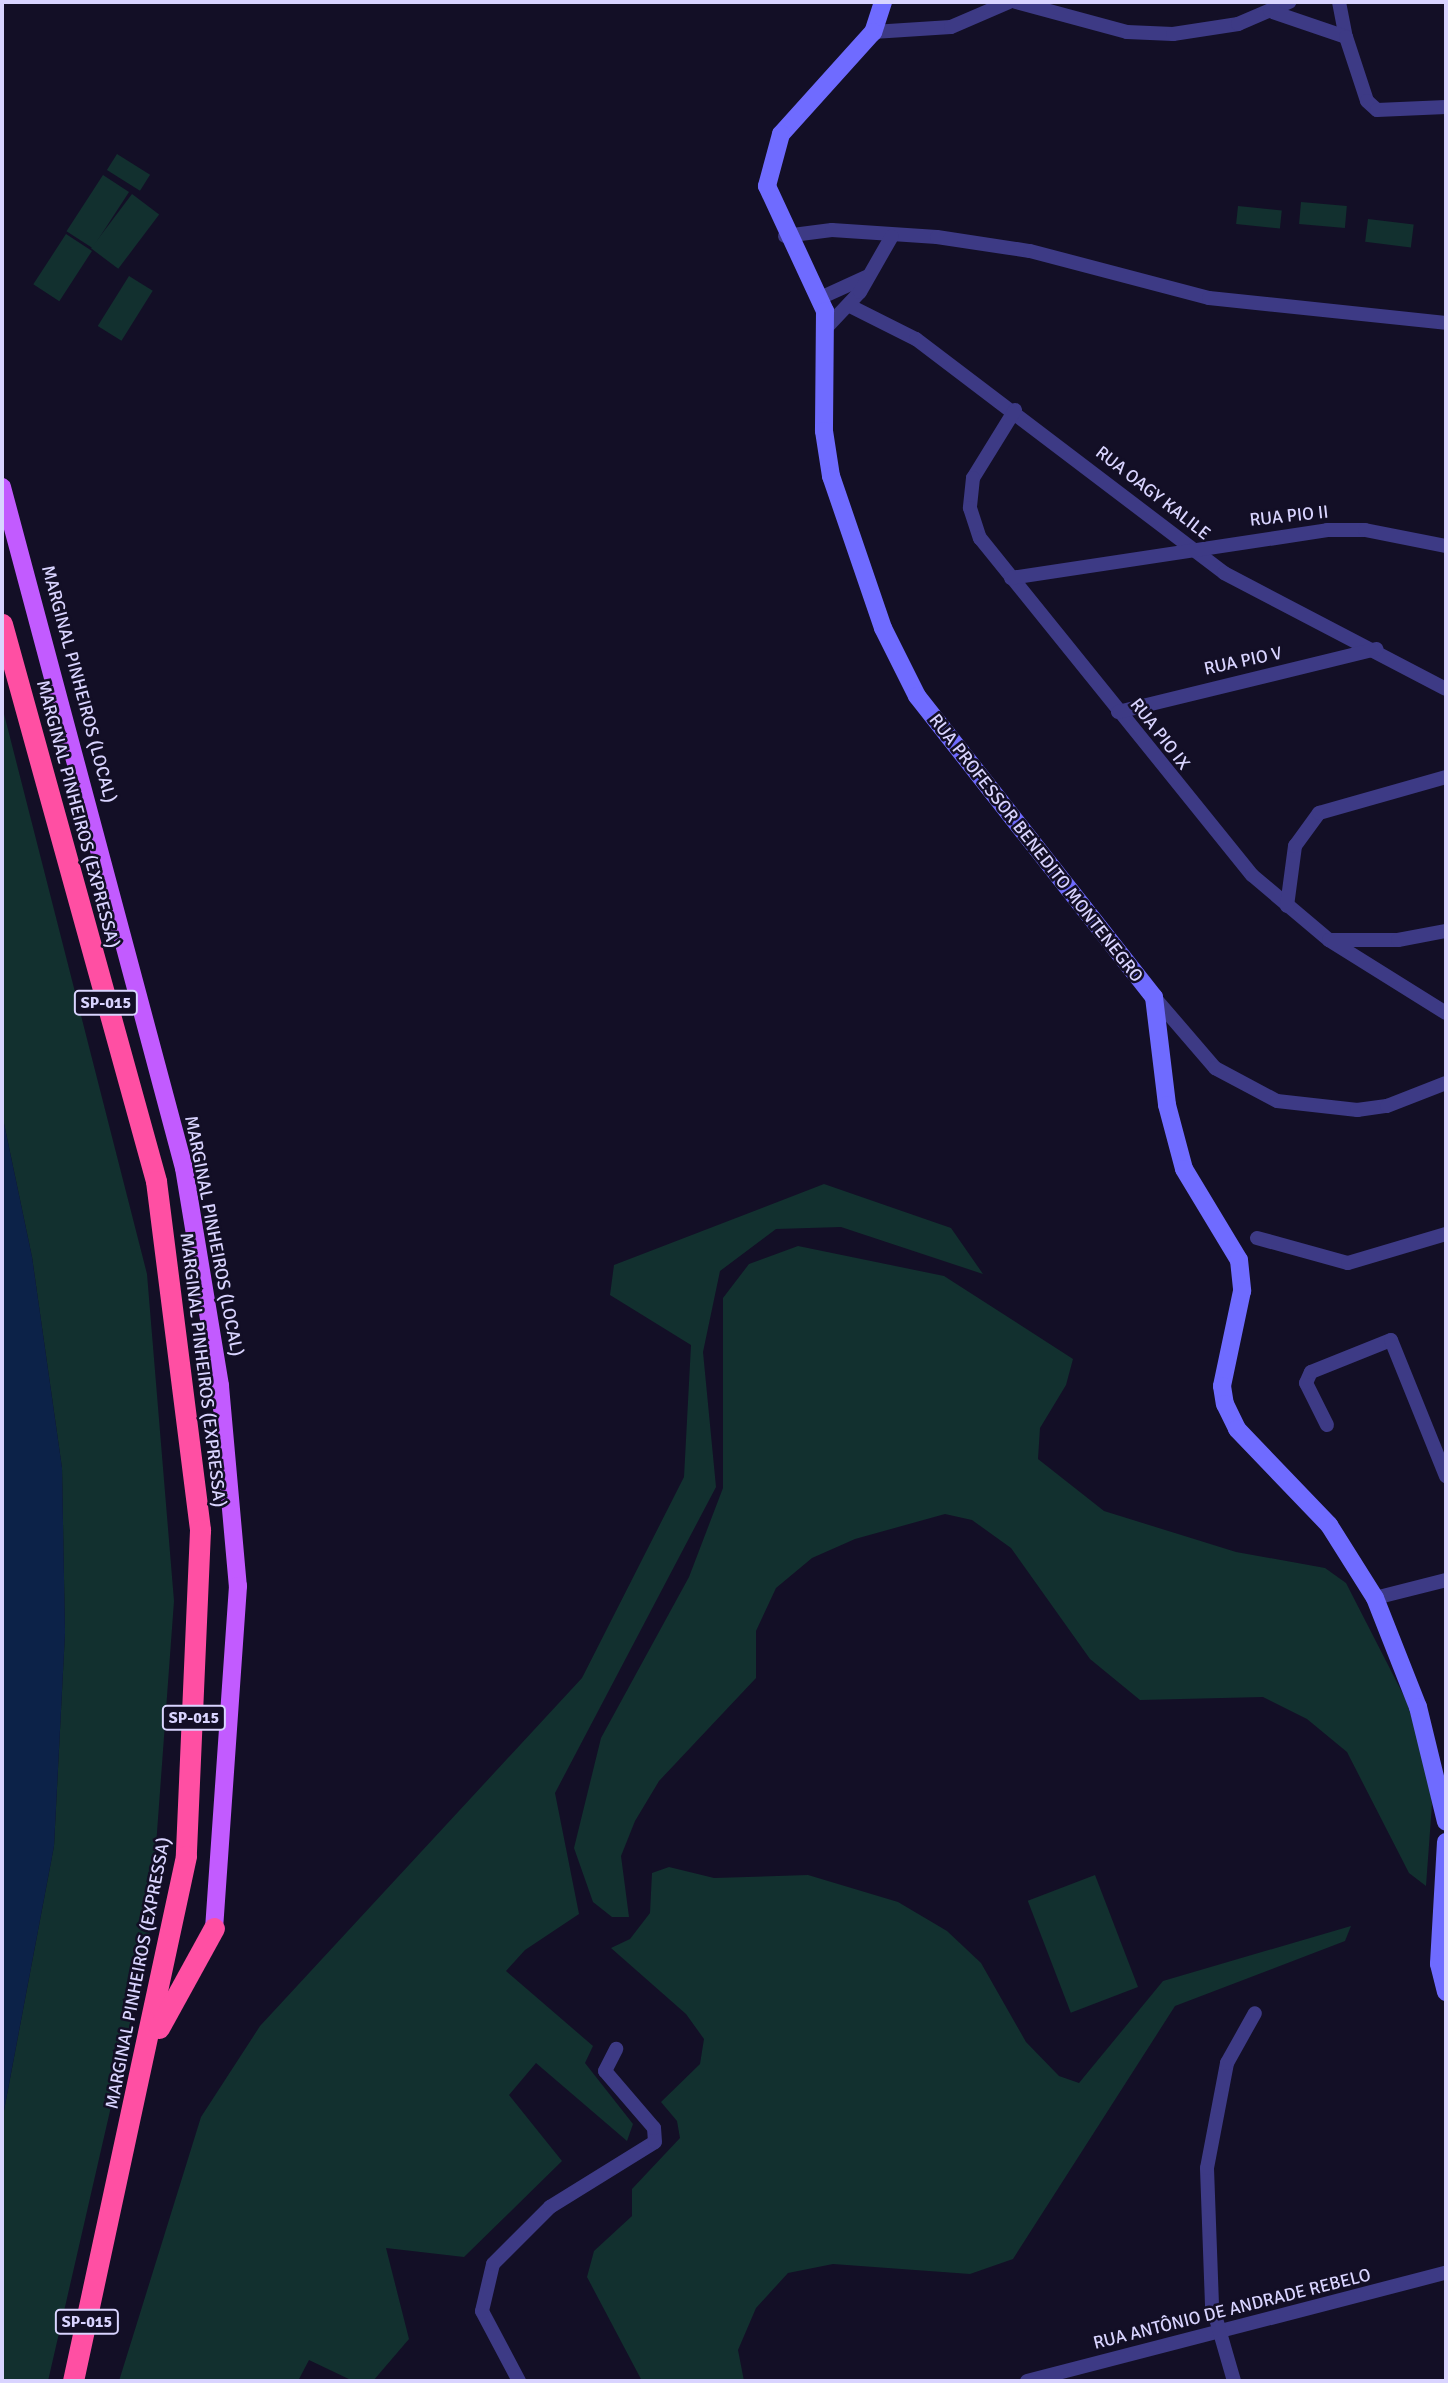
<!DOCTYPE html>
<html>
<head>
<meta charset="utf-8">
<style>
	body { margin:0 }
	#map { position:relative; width:1448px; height:2383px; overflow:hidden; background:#130f26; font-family:Signika,sans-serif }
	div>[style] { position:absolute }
	.green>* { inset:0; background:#12302f; transform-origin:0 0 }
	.water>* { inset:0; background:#0c2248 }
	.street>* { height:14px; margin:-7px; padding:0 7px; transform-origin:7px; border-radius:7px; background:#3d3a85 }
	.secondary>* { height:18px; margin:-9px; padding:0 9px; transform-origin:9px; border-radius:9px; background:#6f6bff }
	.primary>* { height:18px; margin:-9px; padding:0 9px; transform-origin:9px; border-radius:9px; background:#c25bff }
	.highway>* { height:21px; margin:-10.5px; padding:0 10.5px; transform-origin:10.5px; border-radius:10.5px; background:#ff4fa3 }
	span { translate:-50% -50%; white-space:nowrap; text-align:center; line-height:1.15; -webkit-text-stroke:5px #130f26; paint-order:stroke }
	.shield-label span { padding:2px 5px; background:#130f26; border:2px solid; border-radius:5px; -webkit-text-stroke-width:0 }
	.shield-label { font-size:16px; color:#d9d4ff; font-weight:700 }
	.street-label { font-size:18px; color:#d9d4ff }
	.frame { position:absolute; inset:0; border:4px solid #d9d4ff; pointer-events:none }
</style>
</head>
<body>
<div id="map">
	<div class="green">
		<i style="left:117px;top:154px;width:39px;height:19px;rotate:32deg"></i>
		<i style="left:103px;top:175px;width:31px;height:67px;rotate:33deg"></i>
		<i style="left:132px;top:194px;width:34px;height:68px;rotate:37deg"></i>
		<i style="left:1301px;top:202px;width:46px;height:22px;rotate:5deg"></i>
		<i style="left:1238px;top:206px;width:44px;height:18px;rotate:6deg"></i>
		<i style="left:1368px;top:219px;width:46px;height:23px;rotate:7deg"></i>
		<i style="left:66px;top:234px;width:31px;height:60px;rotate:33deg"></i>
		<i style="left:129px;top:276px;width:28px;height:59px;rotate:32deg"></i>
		<i style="clip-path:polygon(2px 706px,147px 1274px,174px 1601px,149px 1941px,48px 2381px,2px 2381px,2px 2121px,54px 1846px,65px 1633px,62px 1468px,32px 1257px,2px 1114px)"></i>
		<i style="clip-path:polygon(824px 1184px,951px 1228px,983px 1274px,841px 1227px,776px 1229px,720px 1271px,703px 1352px,716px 1487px,555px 1793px,579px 1914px,525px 1950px,506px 1971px,593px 2046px,585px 2063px,633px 2124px,627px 2141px,536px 2063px,509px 2095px,562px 2161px,464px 2257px,386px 2248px,409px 2339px,373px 2381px,353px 2381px,309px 2360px,298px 2381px,119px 2381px,201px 2117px,260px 2026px,582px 1678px,684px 1477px,691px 1345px,610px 1295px,614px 1265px)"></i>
		<i style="clip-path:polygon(798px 1246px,944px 1276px,1073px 1359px,1066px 1385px,1040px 1428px,1038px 1459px,1104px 1511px,1236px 1552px,1325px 1568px,1346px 1583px,1406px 1700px,1426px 1763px,1432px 1804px,1426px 1886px,1409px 1873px,1347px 1752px,1307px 1719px,1263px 1697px,1140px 1700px,1090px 1659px,1011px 1548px,972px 1520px,945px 1514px,855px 1539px,812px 1558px,776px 1588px,756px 1631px,756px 1678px,659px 1781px,635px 1821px,621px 1856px,629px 1917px,612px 1917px,593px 1902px,574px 1848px,601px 1738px,689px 1577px,723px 1488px,723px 1298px,749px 1264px)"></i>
		<i style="clip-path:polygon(669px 1867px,714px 1878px,808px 1875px,898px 1902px,947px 1931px,981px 1963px,1026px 2042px,1059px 2076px,1079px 2083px,1163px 1981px,1351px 1926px,1345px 1941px,1175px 2006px,1013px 2259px,970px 2274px,833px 2264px,788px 2273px,756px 2308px,738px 2350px,744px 2381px,642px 2381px,587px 2277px,594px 2251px,632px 2216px,632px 2189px,680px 2138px,677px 2121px,661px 2102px,700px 2064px,704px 2039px,686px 2014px,611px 1948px,630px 1939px,650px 1913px,652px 1873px)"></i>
		<i style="left:1095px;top:1875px;width:120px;height:72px;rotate:69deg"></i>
	</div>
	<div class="water">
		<i style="clip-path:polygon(2px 1114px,32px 1257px,62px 1468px,65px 1633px,54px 1846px,2px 2121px)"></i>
	</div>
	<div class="street">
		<i style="left:1016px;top:2px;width:115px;rotate:15.1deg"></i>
		<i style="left:1127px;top:32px;width:46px;rotate:2.5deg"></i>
		<i style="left:1173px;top:34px;width:66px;rotate:-8.7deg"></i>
		<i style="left:1238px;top:24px;width:56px;rotate:-23.3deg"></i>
		<i style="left:1339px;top:2px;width:36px;rotate:79deg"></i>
		<i style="left:1270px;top:11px;width:80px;rotate:18.9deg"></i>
		<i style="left:1346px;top:37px;width:67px;rotate:71.8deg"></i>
		<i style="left:1367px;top:101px;width:13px;rotate:42deg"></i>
		<i style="left:1377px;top:110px;width:69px;rotate:-2.5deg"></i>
		<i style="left:873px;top:32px;width:78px;rotate:-3.7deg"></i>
		<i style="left:951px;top:27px;width:63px;rotate:-23.3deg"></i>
		<i style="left:785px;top:236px;width:47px;rotate:-7.3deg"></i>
		<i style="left:832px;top:230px;width:105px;rotate:3.8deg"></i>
		<i style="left:937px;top:237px;width:94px;rotate:8.6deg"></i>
		<i style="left:1030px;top:251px;width:185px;rotate:14.7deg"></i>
		<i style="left:1209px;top:298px;width:238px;rotate:6deg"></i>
		<i style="left:820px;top:298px;width:51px;rotate:-24.5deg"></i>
		<i style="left:850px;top:306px;width:74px;rotate:26.6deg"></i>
		<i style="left:916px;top:339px;width:387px;rotate:37.2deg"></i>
		<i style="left:1224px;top:573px;width:250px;rotate:27.6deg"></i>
		<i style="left:827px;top:327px;width:48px;rotate:-46.7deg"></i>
		<i style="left:860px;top:292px;width:64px;rotate:-60.3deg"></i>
		<i style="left:1015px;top:410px;width:80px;rotate:121.7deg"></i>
		<i style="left:973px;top:478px;width:30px;rotate:96deg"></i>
		<i style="left:970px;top:508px;width:32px;rotate:72deg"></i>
		<i style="left:980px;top:538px;width:433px;rotate:51.1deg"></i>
		<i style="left:1252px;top:875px;width:101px;rotate:40.2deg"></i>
		<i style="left:1329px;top:940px;width:138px;rotate:32deg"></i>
		<i style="left:1011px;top:578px;width:320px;rotate:-8.6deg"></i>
		<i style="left:1327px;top:530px;width:38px"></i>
		<i style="left:1365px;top:530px;width:83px;rotate:11.2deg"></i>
		<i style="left:1118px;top:712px;width:266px;rotate:-13.7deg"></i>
		<i style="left:1287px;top:906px;width:61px;rotate:-82.4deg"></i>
		<i style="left:1295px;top:846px;width:41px;rotate:-54deg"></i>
		<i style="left:1319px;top:813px;width:132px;rotate:-15.8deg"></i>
		<i style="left:1329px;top:940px;width:69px"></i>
		<i style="left:1398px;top:940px;width:49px;rotate:-10.6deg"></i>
		<i style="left:1154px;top:997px;width:94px;rotate:49.3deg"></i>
		<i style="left:1215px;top:1068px;width:70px;rotate:28deg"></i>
		<i style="left:1277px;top:1101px;width:81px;rotate:6.4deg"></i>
		<i style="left:1357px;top:1110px;width:30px;rotate:-8deg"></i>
		<i style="left:1387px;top:1106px;width:63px;rotate:-21.3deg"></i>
		<i style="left:1257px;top:1238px;width:94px;rotate:15.4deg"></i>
		<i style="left:1348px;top:1263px;width:102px;rotate:-16.5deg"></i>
		<i style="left:1327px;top:1425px;width:47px;rotate:-116.6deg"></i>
		<i style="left:1306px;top:1383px;width:12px;rotate:-66deg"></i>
		<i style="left:1311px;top:1372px;width:86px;rotate:-21.8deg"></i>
		<i style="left:1391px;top:1340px;width:147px;rotate:68deg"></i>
		<i style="left:1375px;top:1598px;width:73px;rotate:-14.2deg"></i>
		<i style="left:519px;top:2381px;width:79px;rotate:-117.9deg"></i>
		<i style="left:482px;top:2311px;width:48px;rotate:-76.8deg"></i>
		<i style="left:493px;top:2264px;width:81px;rotate:-45deg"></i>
		<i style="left:550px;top:2207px;width:123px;rotate:-31.8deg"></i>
		<i style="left:655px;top:2142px;width:14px;rotate:-94deg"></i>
		<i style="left:654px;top:2128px;width:75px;rotate:-130.7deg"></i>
		<i style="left:605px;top:2071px;width:25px;rotate:-63deg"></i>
		<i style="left:1027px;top:2381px;width:433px;rotate:-14.5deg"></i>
		<i style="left:1234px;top:2381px;width:79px;rotate:-106.1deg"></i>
		<i style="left:1212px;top:2305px;width:137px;rotate:-92.1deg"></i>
		<i style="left:1207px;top:2168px;width:107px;rotate:-79.2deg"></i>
		<i style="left:1227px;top:2063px;width:57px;rotate:-60.8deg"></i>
	</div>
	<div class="secondary">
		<i style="left:883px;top:2px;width:32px;rotate:108deg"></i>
		<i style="left:873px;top:32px;width:137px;rotate:132deg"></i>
		<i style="left:781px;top:134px;width:54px;rotate:105.1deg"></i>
		<i style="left:767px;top:186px;width:138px;rotate:65.1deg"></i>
		<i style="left:825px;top:311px;width:120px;rotate:90.5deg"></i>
		<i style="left:824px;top:431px;width:46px;rotate:81.2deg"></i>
		<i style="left:831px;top:476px;width:161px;rotate:71.1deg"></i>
		<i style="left:883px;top:628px;width:76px;rotate:63.4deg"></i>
		<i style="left:917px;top:696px;width:383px;rotate:51.8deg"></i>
		<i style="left:1154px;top:997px;width:109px;rotate:83.1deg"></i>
		<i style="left:1167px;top:1105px;width:66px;rotate:75.1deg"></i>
		<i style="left:1184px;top:1169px;width:106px;rotate:58.9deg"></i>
		<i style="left:1239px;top:1260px;width:31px;rotate:84deg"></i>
		<i style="left:1242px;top:1291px;width:97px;rotate:101.9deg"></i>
		<i style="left:1222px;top:1386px;width:18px;rotate:81deg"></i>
		<i style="left:1225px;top:1404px;width:28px;rotate:64deg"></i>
		<i style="left:1237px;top:1429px;width:133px;rotate:46.2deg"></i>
		<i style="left:1329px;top:1525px;width:86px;rotate:57.8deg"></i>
		<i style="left:1375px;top:1598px;width:117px;rotate:68.5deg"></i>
		<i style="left:1418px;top:1707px;width:118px;rotate:76.3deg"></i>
		<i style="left:1446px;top:1842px;width:122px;rotate:93.3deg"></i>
		<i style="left:1439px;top:1964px;width:29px;rotate:76deg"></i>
	</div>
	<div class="primary">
		<i style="left:2px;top:487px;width:705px;rotate:75.04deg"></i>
		<i style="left:184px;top:1168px;width:221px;rotate:80.6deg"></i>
		<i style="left:220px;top:1386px;width:201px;rotate:84.9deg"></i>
		<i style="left:238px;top:1586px;width:343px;rotate:94deg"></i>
	</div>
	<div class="highway">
		<i style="left:2px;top:624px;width:578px;rotate:74.54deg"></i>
		<i style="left:156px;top:1181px;width:352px;rotate:82.8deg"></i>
		<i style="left:200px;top:1530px;width:326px;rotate:92.5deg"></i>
		<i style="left:186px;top:1856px;width:537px;rotate:102.15deg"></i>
		<i style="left:159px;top:2028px;width:114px;rotate:-61.2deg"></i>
	</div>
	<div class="shield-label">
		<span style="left:106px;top:1003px">SP-015</span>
		<span style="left:194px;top:1718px">SP-015</span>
		<span style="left:87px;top:2322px">SP-015</span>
	</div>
	<div class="street-label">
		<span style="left:1153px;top:493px;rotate:38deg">RUA OAGY KALILE</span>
		<span style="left:1289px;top:516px;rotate:-6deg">RUA PIO II</span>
		<span style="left:1243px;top:661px;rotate:-12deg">RUA PIO V</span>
		<span style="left:79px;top:684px;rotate:75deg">MARGINAL PINHEIROS (LOCAL)</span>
		<span style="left:1160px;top:734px;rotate:52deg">RUA PIO IX</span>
		<span style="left:78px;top:814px;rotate:75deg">MARGINAL PINHEIROS (EXPRESSA)</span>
		<span style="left:1036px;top:848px;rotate:52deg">RUA PROFESSOR BENEDITO MONTENEGRO</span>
		<span style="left:214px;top:1236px;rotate:79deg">MARGINAL PINHEIROS (LOCAL)</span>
		<span style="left:203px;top:1370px;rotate:83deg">MARGINAL PINHEIROS (EXPRESSA)</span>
		<span style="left:138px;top:1973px;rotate:-79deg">MARGINAL PINHEIROS (EXPRESSA)</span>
		<span style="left:1232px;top:2309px;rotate:-14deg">RUA ANTÔNIO DE ANDRADE REBELO</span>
	</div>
	<div class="frame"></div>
</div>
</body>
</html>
